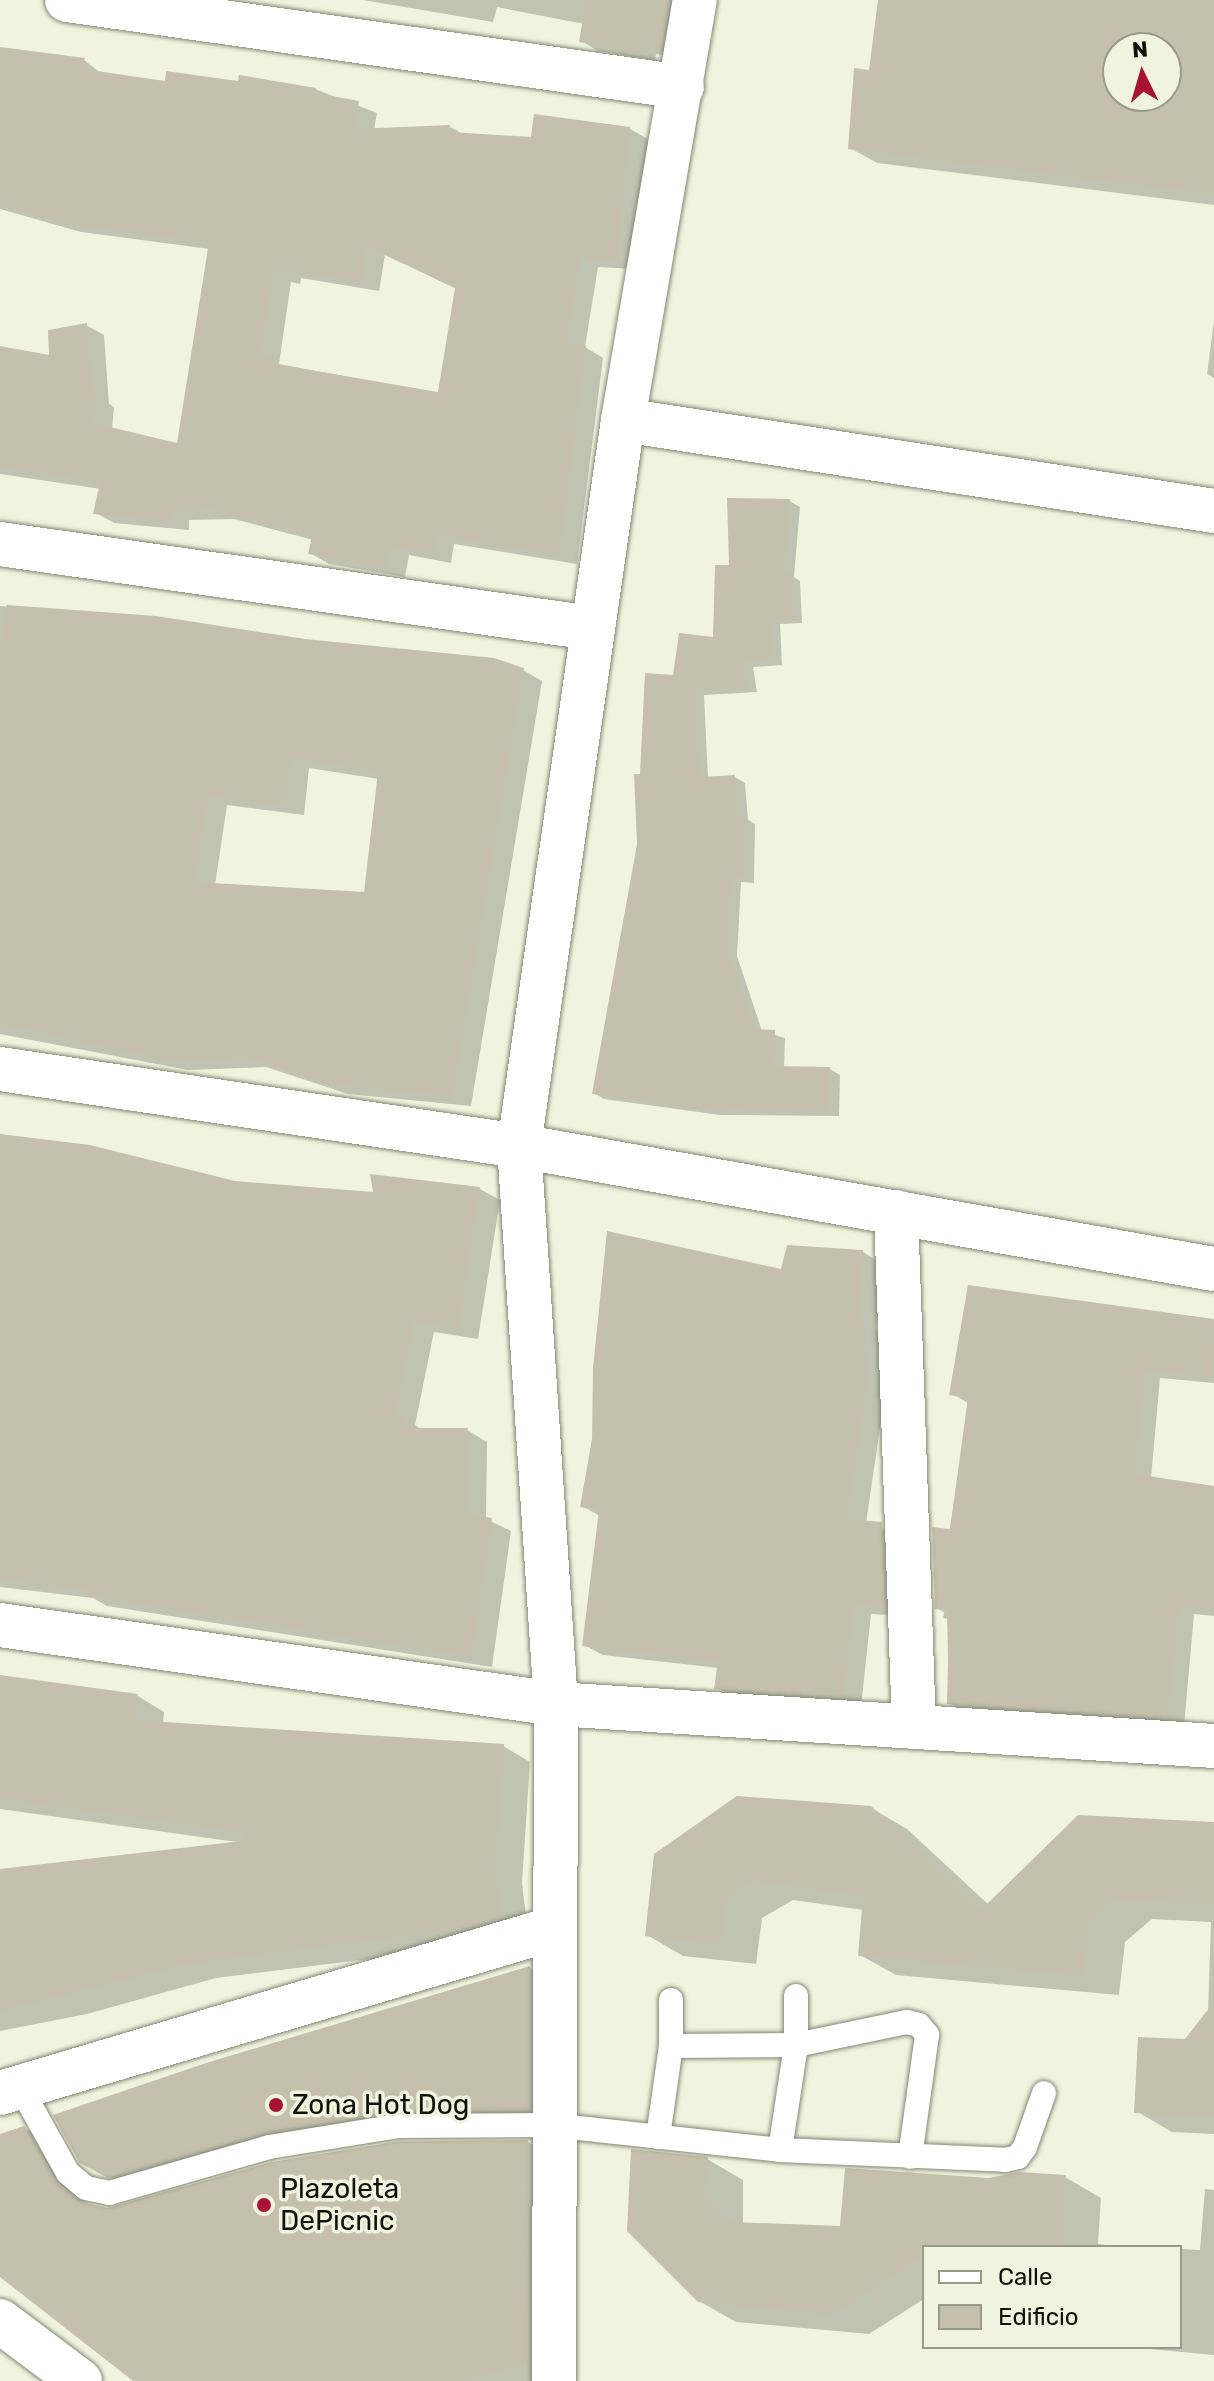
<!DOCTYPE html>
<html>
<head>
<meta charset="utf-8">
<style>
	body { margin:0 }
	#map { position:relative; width:1214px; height:2381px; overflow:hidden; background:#f0f4df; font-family:Rubik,sans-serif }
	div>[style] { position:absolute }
	.shadow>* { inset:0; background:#0003 }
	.building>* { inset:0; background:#c4c0ac }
	.roads { filter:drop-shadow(0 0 2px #838774) drop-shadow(0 0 2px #838774) }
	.service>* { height:24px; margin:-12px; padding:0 12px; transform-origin:12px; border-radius:12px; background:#fff }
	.minor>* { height:44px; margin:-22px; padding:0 22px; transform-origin:22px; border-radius:22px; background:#fff }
	.dots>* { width:22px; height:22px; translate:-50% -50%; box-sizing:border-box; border:4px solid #f0f4df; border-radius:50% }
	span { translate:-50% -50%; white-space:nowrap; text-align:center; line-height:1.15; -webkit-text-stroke:7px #f0f4df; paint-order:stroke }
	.poi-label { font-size:28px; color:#11120b }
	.left { translate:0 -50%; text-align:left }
	.legend { position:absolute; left:922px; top:2245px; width:260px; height:104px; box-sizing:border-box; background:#f0f4df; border:2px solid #979a8a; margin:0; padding:10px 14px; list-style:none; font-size:24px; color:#11120b }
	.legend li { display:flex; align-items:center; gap:16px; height:40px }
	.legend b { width:40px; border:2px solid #979a8a }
	.north { position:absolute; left:1102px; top:32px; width:80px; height:80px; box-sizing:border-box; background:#f0f4df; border:2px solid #979a8a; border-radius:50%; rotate:355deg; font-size:22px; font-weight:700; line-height:32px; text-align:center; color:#11120b }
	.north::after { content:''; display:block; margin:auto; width:28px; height:36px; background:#a91232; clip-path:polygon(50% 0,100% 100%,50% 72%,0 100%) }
</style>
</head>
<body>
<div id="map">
	<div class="shadow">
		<i style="clip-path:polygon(363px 0,687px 0,678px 57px,656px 54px,655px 60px,598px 51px,581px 41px,584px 24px,497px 7px,493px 22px)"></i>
		<i style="clip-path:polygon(evenodd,880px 0,1214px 0,1214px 205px,877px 163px,850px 148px,870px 72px,880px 0,1118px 48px,1166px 48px,1166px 96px,1118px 96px,1118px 48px)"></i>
		<i style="clip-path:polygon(evenodd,0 49px,84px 60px,102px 74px,166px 83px,315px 89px,377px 113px,374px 130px,450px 127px,463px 134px,533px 139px,630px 129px,648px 139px,635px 269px,598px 267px,585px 347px,603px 358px,577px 564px,454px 544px,451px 563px,409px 555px,405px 577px,329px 564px,310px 553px,313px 540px,234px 519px,189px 520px,189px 530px,114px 523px,96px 513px,101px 489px,0 474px,0 348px,51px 357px,86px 325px,104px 335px,109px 404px,114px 407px,112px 429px,178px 445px,210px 249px,81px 232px,0 209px,0 49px,385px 255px,457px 289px,440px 394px,279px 364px,291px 282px,300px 284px,301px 278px,379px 291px,385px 255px)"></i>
		<i style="clip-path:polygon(1214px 321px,1214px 378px,1207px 374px)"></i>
		<i style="clip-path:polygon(789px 501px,800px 507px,794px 577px,800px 581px,802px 623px,780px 624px,782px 665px,753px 667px,757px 692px,704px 695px,708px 778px,735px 777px,745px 783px,748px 820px,755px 824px,754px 883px,741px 882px,737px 956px,762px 1031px,785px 1038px,784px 1069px,830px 1069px,840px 1075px,839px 1116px,720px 1115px,604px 1099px,594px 1093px,639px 845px,642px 776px,675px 678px,715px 639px,731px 567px)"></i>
		<i style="clip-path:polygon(evenodd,0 606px,156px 618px,523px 670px,542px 681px,471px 1106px,348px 1094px,266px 1067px,188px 1070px,0 1034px,0 606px,309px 768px,379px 779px,366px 894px,215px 885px,227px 805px,304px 815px,309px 768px)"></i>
		<i style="clip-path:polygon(0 1134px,234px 1183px,375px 1194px,372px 1177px,480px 1189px,500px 1200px,478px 1339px,434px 1332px,415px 1425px,423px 1430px,467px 1430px,487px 1442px,486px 1519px,511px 1531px,492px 1667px,107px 1606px,93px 1598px,0 1587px)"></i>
		<i style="clip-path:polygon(863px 1252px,881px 1263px,876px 1330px,882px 1334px,885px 1394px,866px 1523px,900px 1535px,902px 1616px,871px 1614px,861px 1707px,735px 1698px,717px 1688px,719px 1668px,603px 1655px,584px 1645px,600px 1516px,582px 1506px,782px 1271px)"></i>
		<i style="clip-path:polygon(970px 1287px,1214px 1321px,1214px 1383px,1160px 1378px,1151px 1478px,1214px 1488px,1214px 1616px,1194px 1614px,1184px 1726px,964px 1712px,949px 1703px,947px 1614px,937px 1608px,970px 1404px,952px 1394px)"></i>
		<i style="clip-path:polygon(0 1677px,138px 1696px,164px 1712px,163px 1724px,503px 1746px,530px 1762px,522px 1883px,528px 1933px,491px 1944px,216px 1978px,87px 2014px,0 2031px,0 1871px,237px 1842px,0 1809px)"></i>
		<i style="clip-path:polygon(871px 1808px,907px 1829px,989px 1905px,1214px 1824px,1214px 2134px,1172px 2132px,1136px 2111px,1208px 2013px,1211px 1922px,1152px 1919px,1125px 1942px,1119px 1995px,896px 1975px,860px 1955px,864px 1910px,793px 1900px,762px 1918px,756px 1964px,683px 1956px,647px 1935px)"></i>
		<i style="clip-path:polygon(530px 1968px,558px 1984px,557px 2125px,426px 2126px,294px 2148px,139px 2193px,81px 2162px)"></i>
		<i style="clip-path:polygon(24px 2128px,51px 2143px,85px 2202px,106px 2210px,528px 2142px,555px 2158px,546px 2381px,137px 2381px,0 2274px,0 2136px)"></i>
		<i style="clip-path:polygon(707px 2159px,743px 2180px,743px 2225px,842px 2228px,989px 2180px,1065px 2177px,1101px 2198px,1098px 2244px,1120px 2247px,924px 2247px,924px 2299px,869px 2334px,736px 2322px,699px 2301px)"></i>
		<i style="clip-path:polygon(1205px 2189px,1214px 2190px,1214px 2355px,1128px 2347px,1180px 2347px,1180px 2249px,1200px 2250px)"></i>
	</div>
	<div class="building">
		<i style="clip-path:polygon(586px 0,669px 0,661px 49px,639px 46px,638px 52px,579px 42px)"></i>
		<i style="clip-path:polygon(evenodd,878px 0,1214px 0,1214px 194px,848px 149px,854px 68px,869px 70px,878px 0,1118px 48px,1166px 48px,1166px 96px,1118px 96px,1118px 48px)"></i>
		<i style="clip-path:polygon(evenodd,0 47px,85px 58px,83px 69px,165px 81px,166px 71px,238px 81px,239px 75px,316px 88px,315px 93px,359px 101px,354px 129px,450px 125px,449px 132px,531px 137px,534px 114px,630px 127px,617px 260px,580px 258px,566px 342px,586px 346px,559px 555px,436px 535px,433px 554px,391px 546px,387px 568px,308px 554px,312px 536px,214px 510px,171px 511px,171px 521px,93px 514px,100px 482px,0 467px,0 346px,49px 355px,48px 330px,87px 323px,92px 394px,96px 395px,93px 423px,177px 443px,209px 242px,61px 223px,0 206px,0 47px,367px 246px,455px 288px,438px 392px,269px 363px,271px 356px,261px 354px,273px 273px,282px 275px,283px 269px,361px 282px,367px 246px)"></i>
		<i style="clip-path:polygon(727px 498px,790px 499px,784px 573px,790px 573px,793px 618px,771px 619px,773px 660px,744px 662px,747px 687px,694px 690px,699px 777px,735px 775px,738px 816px,745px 816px,744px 878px,731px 878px,727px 949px,754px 1029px,775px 1030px,774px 1066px,830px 1067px,829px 1111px,708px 1110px,592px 1094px,637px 844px,634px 774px,640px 774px,645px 673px,673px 675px,679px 633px,713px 637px,715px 565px,729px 565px)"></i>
		<i style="clip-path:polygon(evenodd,7px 605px,156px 616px,305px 639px,494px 658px,524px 668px,452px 1096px,328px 1084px,245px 1057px,168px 1060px,0 1024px,0 649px,7px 605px,291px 758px,378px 772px,364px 892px,195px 882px,208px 796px,285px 806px,291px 758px)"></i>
		<i style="clip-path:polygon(0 1134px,90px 1145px,235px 1181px,373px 1192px,370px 1174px,480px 1187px,458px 1329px,414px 1321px,395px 1416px,405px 1417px,404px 1428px,468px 1428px,467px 1514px,492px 1518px,472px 1657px,85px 1595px,86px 1589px,0 1579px)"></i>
		<i style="clip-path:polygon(607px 1231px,781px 1269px,787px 1245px,863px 1250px,858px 1321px,864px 1321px,867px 1383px,847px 1519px,882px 1522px,885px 1607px,854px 1605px,843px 1697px,714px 1689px,718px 1661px,582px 1646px,599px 1510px,580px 1507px,592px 1439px,593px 1368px)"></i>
		<i style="clip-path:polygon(968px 1285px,1214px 1319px,1212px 1377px,1145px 1370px,1135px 1474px,1214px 1486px,1214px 1610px,1179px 1606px,1168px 1718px,947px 1704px,949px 1619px,943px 1618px,945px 1610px,935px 1609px,932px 1527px,950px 1529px,968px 1398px,949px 1395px)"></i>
		<i style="clip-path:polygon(0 1675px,138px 1694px,134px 1720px,504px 1744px,495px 1866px,502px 1918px,463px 1929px,188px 1964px,0 2011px,0 1869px,242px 1841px,242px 1832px,0 1799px)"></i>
		<i style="clip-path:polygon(737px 1796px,871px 1806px,982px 1909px,1078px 1815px,1214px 1822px,1214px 1904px,1115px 1900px,1089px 1922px,1084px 1976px,858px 1956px,863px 1896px,756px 1881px,726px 1898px,721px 1945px,645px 1936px,654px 1854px)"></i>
		<i style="clip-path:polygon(530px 1966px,529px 2110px,397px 2111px,265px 2133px,108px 2178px,80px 2163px,53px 2115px,206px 2063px)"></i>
		<i style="clip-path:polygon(1214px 2002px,1214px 2116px,1134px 2113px,1138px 2037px,1185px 2039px)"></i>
		<i style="clip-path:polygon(24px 2126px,58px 2184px,82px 2202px,107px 2208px,272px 2162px,400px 2141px,528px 2140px,526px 2364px,464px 2381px,133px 2381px,0 2277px,0 2134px)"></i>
		<i style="clip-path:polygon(631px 2149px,708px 2157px,705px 2200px,732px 2222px,840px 2226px,845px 2168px,989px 2178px,1019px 2172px,1066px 2175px,1062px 2247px,924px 2247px,924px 2256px,832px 2315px,698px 2302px,627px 2231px)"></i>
	</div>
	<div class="roads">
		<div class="service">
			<i style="left:671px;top:2046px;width:125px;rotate:-0.5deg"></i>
			<i style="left:796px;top:2045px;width:113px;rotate:-11.7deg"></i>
			<i style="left:907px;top:2022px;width:12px;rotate:14deg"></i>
			<i style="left:919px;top:2025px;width:13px;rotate:51deg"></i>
			<i style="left:927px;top:2035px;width:123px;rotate:97.9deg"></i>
			<i style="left:20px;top:2087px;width:98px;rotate:60.8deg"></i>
			<i style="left:68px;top:2173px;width:23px;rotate:40deg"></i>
			<i style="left:86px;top:2188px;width:24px;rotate:12deg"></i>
			<i style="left:109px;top:2193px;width:166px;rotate:-16deg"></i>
			<i style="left:269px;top:2147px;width:132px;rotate:-9.2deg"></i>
			<i style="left:399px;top:2126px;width:152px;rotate:-0.4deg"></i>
			<i style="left:551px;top:2125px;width:230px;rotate:6.2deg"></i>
			<i style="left:780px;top:2150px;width:225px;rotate:2.5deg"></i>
			<i style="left:1005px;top:2160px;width:13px;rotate:-13deg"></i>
			<i style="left:1018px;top:2157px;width:12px;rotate:-55deg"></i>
			<i style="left:1025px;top:2147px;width:57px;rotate:-70.6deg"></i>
			<i style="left:658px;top:2137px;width:92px;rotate:-81.9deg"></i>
			<i style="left:671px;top:2046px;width:46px;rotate:-90deg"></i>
			<i style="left:780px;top:2150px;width:106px;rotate:-81.3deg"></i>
			<i style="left:796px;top:2045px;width:49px;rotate:-90deg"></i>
		</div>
		<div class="minor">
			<i style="left:67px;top:0;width:621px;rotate:8.05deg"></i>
			<i style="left:623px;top:420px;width:598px;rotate:8.75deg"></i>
			<i style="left:0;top:544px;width:598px;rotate:8.08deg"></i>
			<i style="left:0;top:1069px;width:525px;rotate:8.44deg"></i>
			<i style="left:519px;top:1146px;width:706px;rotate:10.04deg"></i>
			<i style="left:896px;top:1212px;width:515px;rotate:88deg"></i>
			<i style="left:0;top:1625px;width:562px;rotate:8.09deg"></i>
			<i style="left:556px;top:1704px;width:659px;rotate:3.65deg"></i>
			<i style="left:0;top:2093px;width:576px;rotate:-16.55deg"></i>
			<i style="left:0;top:2321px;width:100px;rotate:36.9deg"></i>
			<i style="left:554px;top:2381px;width:677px;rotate:-89.83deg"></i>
			<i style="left:556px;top:1704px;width:559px;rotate:-93.79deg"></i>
			<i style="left:519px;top:1146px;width:733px;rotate:-81.85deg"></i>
			<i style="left:623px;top:420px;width:426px;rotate:-80.3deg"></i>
		</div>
	</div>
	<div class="dots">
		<i style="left:276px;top:2105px;background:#a91232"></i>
		<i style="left:264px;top:2205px;background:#a91232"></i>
	</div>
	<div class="poi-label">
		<span class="left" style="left:292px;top:2105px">Zona Hot Dog</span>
		<span class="left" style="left:280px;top:2205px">Plazoleta<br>DePicnic</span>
	</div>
	<ul class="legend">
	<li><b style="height:10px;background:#fff"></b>Calle</li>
	<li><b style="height:22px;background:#c4c0ac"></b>Edificio</li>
	</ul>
	<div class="north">N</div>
</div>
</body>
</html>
